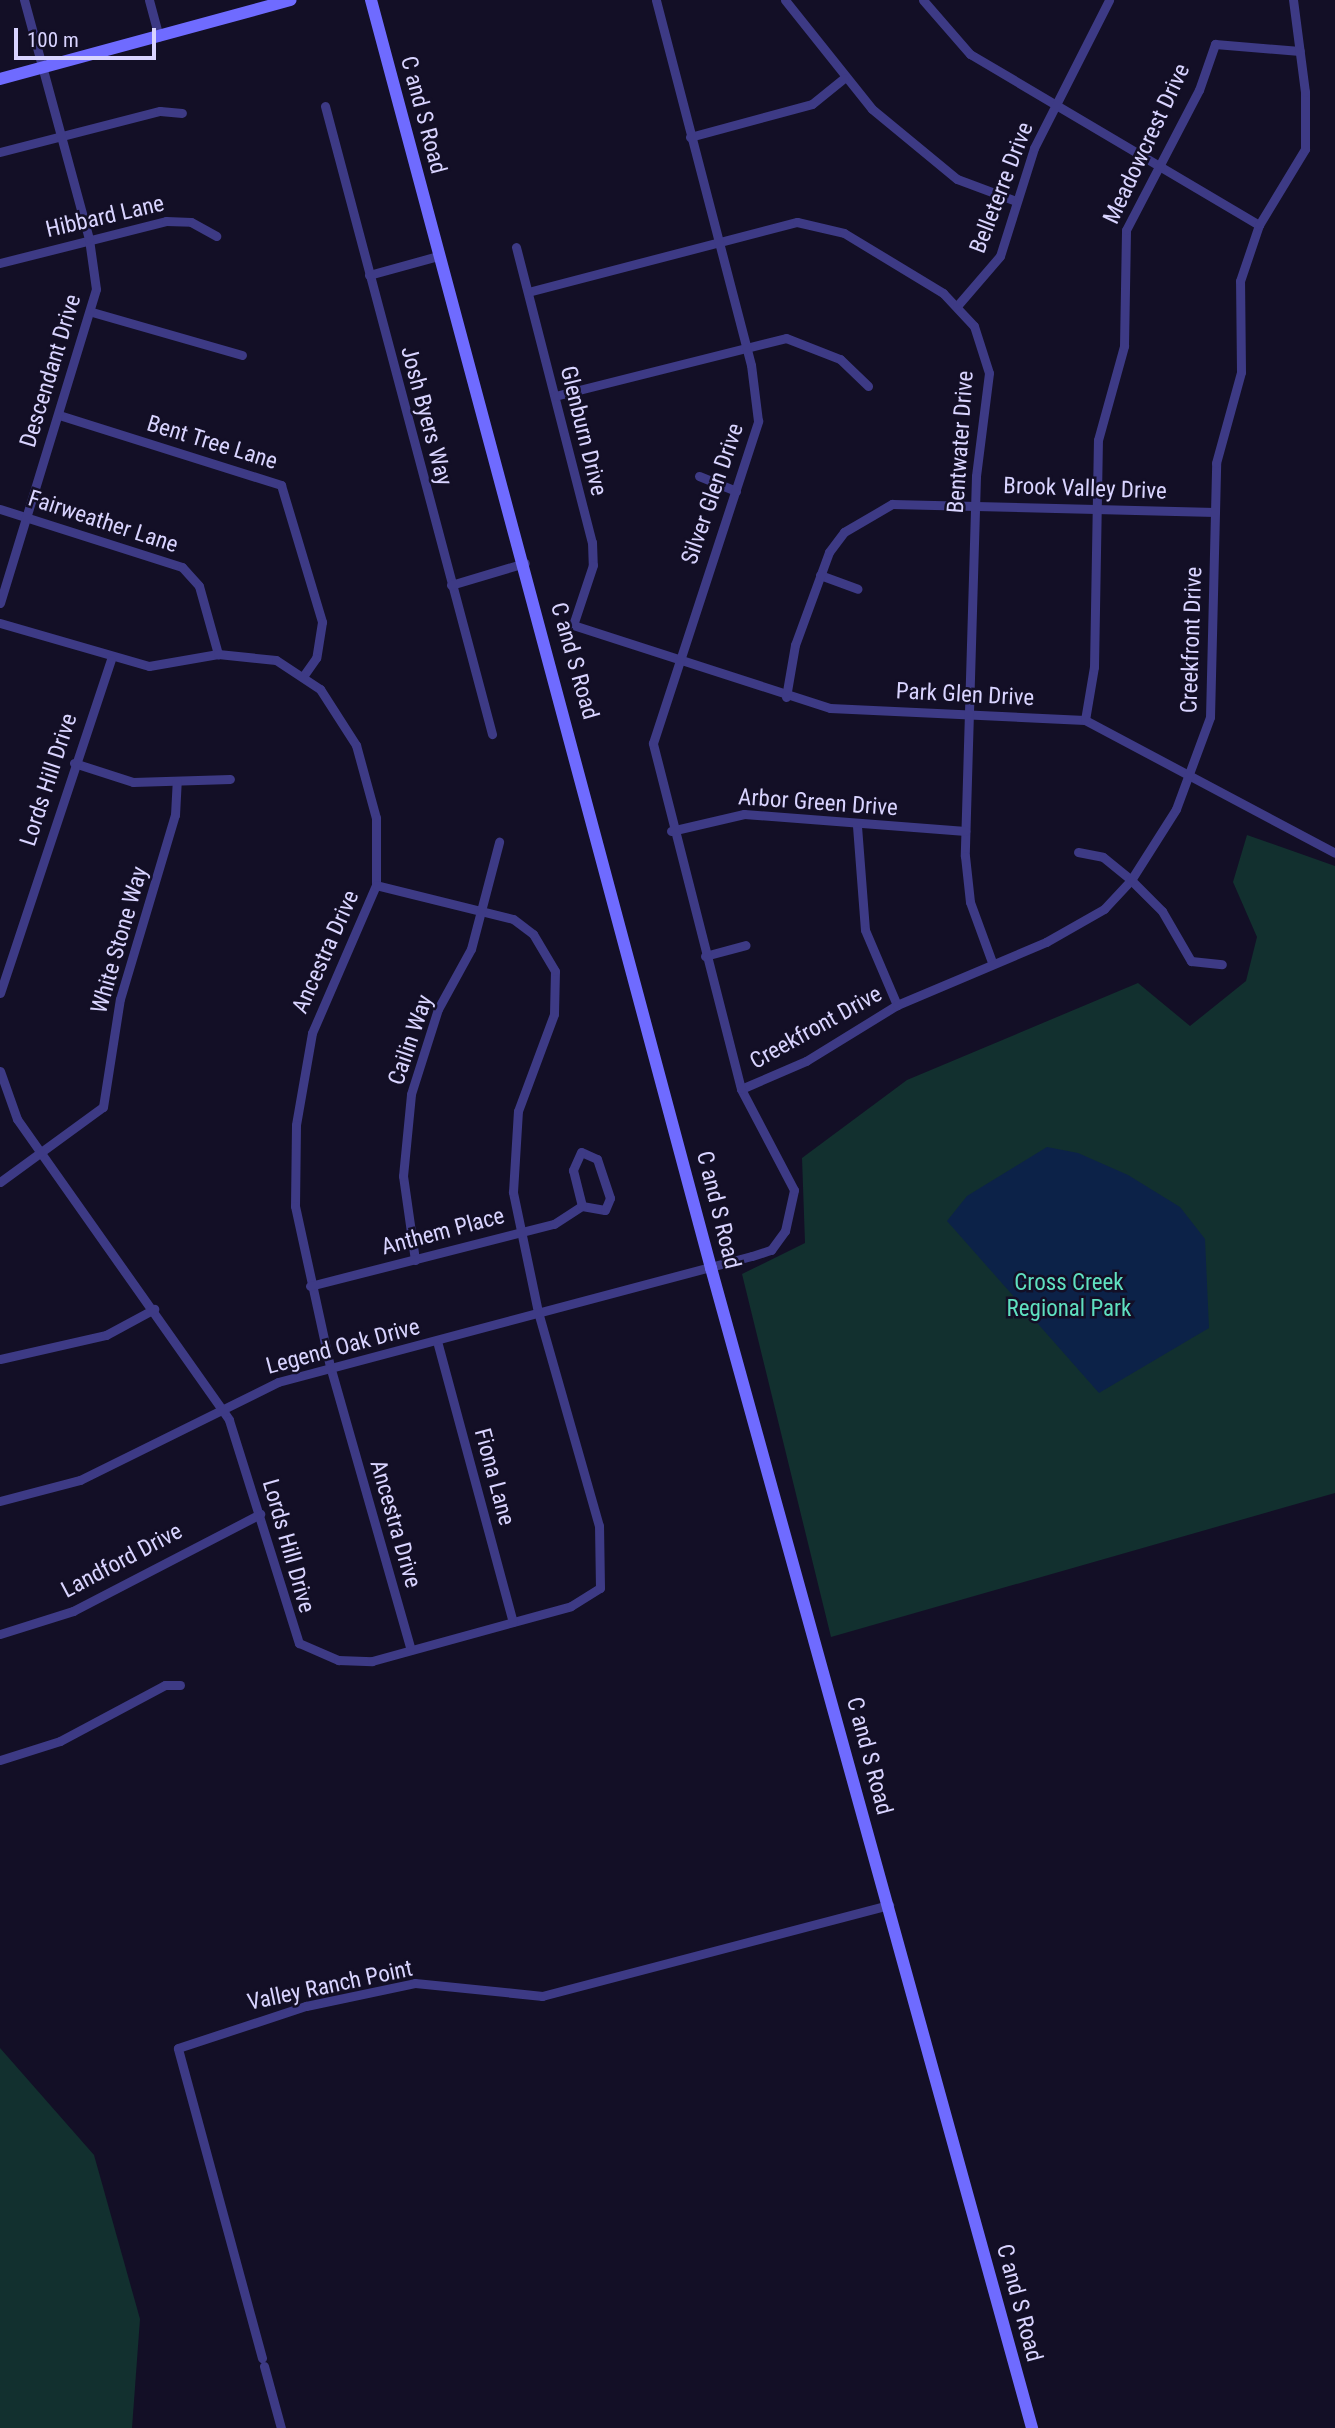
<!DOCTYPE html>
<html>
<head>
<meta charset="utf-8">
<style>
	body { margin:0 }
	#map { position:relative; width:1335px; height:2428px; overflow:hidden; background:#130f26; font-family:"Roboto Condensed",sans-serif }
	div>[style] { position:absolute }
	.green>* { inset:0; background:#12302f }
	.water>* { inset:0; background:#0c2248 }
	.minor>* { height:9px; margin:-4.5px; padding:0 4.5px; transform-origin:4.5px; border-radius:4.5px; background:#3d3a85 }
	.secondary>* { height:12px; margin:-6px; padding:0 6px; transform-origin:6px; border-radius:6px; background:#6f6bff }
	span { translate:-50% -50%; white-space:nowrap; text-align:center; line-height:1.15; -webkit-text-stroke:5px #130f26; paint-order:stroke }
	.street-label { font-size:23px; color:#d9d4ff }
	.park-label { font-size:23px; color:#5fe0c0 }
	.scale { position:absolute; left:14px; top:28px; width:142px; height:32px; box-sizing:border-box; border:4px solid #d9d4ff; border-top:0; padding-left:9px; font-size:21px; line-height:24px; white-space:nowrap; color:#d9d4ff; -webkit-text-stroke:5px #130f26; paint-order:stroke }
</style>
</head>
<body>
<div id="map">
	<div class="green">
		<i style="clip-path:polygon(1247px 835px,1335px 866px,1335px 1493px,831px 1637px,742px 1274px,805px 1243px,802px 1158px,907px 1080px,1138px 983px,1190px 1026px,1246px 981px,1257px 937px,1233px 882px)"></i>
		<i style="clip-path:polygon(0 2048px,94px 2155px,140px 2319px,132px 2428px,0 2428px)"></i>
	</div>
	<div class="water">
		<i style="clip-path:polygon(1047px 1147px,1078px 1153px,1128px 1175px,1180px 1207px,1205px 1239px,1209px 1328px,1099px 1393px,947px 1221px,967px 1196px)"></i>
	</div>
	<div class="minor">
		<i style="left:149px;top:0;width:38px;rotate:75deg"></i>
		<i style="left:785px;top:0;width:139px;rotate:51.4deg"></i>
		<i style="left:872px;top:109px;width:110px;rotate:39.5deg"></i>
		<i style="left:957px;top:179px;width:63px;rotate:20.4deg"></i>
		<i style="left:923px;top:0;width:72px;rotate:49deg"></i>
		<i style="left:970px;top:54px;width:336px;rotate:30.6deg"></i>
		<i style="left:325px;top:106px;width:650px;rotate:75.11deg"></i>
		<i style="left:690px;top:137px;width:126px;rotate:-15.1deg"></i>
		<i style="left:812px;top:104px;width:41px;rotate:-39.1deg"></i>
		<i style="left:0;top:152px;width:165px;rotate:-14.4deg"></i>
		<i style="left:160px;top:111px;width:22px;rotate:5deg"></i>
		<i style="left:516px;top:247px;width:305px;rotate:75.6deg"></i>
		<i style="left:592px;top:542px;width:23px;rotate:88deg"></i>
		<i style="left:593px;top:565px;width:63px;rotate:108.4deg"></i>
		<i style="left:573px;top:625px;width:270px;rotate:17.9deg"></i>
		<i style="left:830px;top:708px;width:255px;rotate:2.7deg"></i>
		<i style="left:1085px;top:720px;width:283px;rotate:28deg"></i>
		<i style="left:0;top:263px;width:171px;rotate:-14.2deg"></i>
		<i style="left:166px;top:221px;width:25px;rotate:2deg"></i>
		<i style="left:191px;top:222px;width:29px;rotate:29deg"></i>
		<i style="left:369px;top:275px;width:72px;rotate:-15.4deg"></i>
		<i style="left:528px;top:292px;width:278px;rotate:-14.6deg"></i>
		<i style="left:797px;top:222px;width:48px;rotate:13.2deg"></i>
		<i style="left:844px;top:233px;width:116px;rotate:31.2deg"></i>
		<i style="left:943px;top:293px;width:45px;rotate:46.8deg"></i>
		<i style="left:974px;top:326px;width:49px;rotate:72.3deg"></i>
		<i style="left:989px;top:373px;width:104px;rotate:97.2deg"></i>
		<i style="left:976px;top:476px;width:380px;rotate:91.7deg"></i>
		<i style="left:965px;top:856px;width:46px;rotate:83.8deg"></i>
		<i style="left:970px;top:902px;width:64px;rotate:69.9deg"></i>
		<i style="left:957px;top:306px;width:66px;rotate:-49.3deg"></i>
		<i style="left:1000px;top:256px;width:113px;rotate:-72.5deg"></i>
		<i style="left:1034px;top:148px;width:166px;rotate:-63.1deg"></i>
		<i style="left:92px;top:312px;width:156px;rotate:16deg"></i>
		<i style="left:555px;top:396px;width:238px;rotate:-14.1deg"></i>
		<i style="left:786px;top:338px;width:58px;rotate:21.3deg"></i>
		<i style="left:840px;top:359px;width:39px;rotate:44deg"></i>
		<i style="left:59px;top:415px;width:233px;rotate:17.5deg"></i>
		<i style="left:281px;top:485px;width:143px;rotate:73.3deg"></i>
		<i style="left:322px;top:622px;width:36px;rotate:99deg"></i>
		<i style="left:316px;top:658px;width:21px;rotate:125deg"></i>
		<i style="left:699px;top:476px;width:40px;rotate:22deg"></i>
		<i style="left:0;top:509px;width:191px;rotate:17.7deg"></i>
		<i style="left:182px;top:567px;width:25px;rotate:48deg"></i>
		<i style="left:199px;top:586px;width:71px;rotate:74.4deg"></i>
		<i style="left:820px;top:575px;width:40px;rotate:20.2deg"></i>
		<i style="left:451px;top:585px;width:77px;rotate:-16.6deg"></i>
		<i style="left:0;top:603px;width:328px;rotate:-73deg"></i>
		<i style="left:96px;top:289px;width:50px;rotate:-98deg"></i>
		<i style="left:89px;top:239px;width:248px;rotate:-105.2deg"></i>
		<i style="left:0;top:623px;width:155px;rotate:16.1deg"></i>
		<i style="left:149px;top:666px;width:70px;rotate:-9.9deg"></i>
		<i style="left:218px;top:654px;width:58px;rotate:5.9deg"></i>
		<i style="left:276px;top:660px;width:53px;rotate:33.4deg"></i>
		<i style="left:320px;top:689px;width:67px;rotate:57.3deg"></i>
		<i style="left:356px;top:745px;width:76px;rotate:74.7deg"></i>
		<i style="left:376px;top:818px;width:67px;rotate:90deg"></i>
		<i style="left:376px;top:885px;width:161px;rotate:113.4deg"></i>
		<i style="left:312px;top:1033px;width:93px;rotate:99.9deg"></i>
		<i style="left:296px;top:1125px;width:81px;rotate:90.7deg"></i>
		<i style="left:295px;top:1206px;width:164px;rotate:77.7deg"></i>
		<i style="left:330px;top:1366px;width:295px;rotate:74.1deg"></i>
		<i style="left:786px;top:697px;width:53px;rotate:-80.2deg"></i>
		<i style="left:795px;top:645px;width:99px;rotate:-69.9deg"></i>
		<i style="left:829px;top:552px;width:25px;rotate:-53deg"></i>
		<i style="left:844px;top:532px;width:56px;rotate:-30.3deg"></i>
		<i style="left:892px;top:504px;width:323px;rotate:1.4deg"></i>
		<i style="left:1085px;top:720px;width:54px;rotate:-80.4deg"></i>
		<i style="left:1094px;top:667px;width:227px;rotate:-89deg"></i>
		<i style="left:1098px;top:440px;width:98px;rotate:-74.5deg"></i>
		<i style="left:1124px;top:346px;width:116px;rotate:-89deg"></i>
		<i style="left:1126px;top:230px;width:158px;rotate:-62.5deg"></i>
		<i style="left:1199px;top:90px;width:49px;rotate:-70.8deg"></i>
		<i style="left:1215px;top:44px;width:85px;rotate:4.7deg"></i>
		<i style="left:74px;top:763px;width:62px;rotate:17.9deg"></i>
		<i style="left:133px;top:782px;width:97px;rotate:-1.8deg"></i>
		<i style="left:857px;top:826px;width:104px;rotate:85.6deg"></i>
		<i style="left:865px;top:930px;width:82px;rotate:66.9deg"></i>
		<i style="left:671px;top:831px;width:75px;rotate:-13.1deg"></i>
		<i style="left:744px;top:814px;width:222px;rotate:4.4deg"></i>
		<i style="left:1078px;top:852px;width:25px;rotate:11deg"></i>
		<i style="left:1103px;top:857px;width:36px;rotate:39deg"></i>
		<i style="left:1131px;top:880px;width:44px;rotate:45deg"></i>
		<i style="left:1162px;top:911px;width:58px;rotate:59.9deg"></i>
		<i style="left:1191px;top:961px;width:31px;rotate:6deg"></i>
		<i style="left:705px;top:956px;width:42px;rotate:-15deg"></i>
		<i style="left:0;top:993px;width:351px;rotate:-71.6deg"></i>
		<i style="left:0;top:1071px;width:51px;rotate:70.5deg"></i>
		<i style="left:17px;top:1119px;width:368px;rotate:54.8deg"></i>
		<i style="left:229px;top:1420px;width:234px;rotate:72.6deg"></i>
		<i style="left:299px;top:1643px;width:43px;rotate:23.6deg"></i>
		<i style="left:338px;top:1660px;width:34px;rotate:2deg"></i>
		<i style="left:372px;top:1661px;width:206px;rotate:-15.4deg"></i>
		<i style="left:571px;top:1606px;width:34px;rotate:-32deg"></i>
		<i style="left:600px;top:1588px;width:62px;rotate:-90.9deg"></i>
		<i style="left:599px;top:1526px;width:223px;rotate:-105.9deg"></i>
		<i style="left:538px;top:1312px;width:123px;rotate:-101.8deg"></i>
		<i style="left:513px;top:1192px;width:81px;rotate:-86.5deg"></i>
		<i style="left:518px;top:1111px;width:103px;rotate:-69.6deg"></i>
		<i style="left:554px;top:1014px;width:43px;rotate:-88.7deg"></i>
		<i style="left:555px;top:971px;width:43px;rotate:-120.7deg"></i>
		<i style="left:533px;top:934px;width:25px;rotate:-143deg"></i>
		<i style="left:513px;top:919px;width:141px;rotate:-166.1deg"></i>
		<i style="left:741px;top:1089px;width:71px;rotate:-23.3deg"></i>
		<i style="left:806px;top:1061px;width:107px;rotate:-31.6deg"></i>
		<i style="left:897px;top:1005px;width:162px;rotate:-22.9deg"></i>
		<i style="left:1046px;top:942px;width:67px;rotate:-29.6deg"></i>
		<i style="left:1104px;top:909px;width:40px;rotate:-47deg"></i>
		<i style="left:1131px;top:880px;width:84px;rotate:-57.6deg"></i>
		<i style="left:1176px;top:809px;width:98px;rotate:-69.7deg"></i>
		<i style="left:1210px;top:717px;width:254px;rotate:-88.6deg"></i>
		<i style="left:1216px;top:463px;width:94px;rotate:-74.6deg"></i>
		<i style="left:1241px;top:372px;width:91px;rotate:-90.6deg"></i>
		<i style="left:1240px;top:281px;width:59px;rotate:-71.3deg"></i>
		<i style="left:1259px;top:225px;width:89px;rotate:-58.8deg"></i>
		<i style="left:1305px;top:149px;width:57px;rotate:-90deg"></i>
		<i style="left:1305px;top:92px;width:93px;rotate:-97.4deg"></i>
		<i style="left:0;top:1182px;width:127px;rotate:-36.1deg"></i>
		<i style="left:103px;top:1107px;width:109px;rotate:-81.1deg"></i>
		<i style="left:120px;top:999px;width:192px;rotate:-73.4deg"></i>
		<i style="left:175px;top:815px;width:34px;rotate:-87deg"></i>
		<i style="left:415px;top:1260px;width:85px;rotate:-98.1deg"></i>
		<i style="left:403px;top:1176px;width:82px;rotate:-84.4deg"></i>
		<i style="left:411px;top:1094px;width:89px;rotate:-72.4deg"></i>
		<i style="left:438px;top:1009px;width:68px;rotate:-61.2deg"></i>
		<i style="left:471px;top:949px;width:111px;rotate:-75.3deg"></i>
		<i style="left:310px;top:1286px;width:252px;rotate:-14.3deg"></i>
		<i style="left:554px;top:1224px;width:33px;rotate:-33deg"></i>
		<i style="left:582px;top:1206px;width:23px;rotate:10deg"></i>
		<i style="left:605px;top:1210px;width:13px;rotate:-67deg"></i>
		<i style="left:610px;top:1198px;width:41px;rotate:-108.4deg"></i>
		<i style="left:597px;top:1159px;width:17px;rotate:-156deg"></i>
		<i style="left:581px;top:1152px;width:20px;rotate:114deg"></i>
		<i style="left:573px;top:1170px;width:37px;rotate:76deg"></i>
		<i style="left:437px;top:1341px;width:291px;rotate:74.9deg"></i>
		<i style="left:0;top:1359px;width:109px;rotate:-12.8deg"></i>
		<i style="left:106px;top:1335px;width:55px;rotate:-28.4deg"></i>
		<i style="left:0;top:1501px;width:83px;rotate:-14.7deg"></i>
		<i style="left:80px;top:1480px;width:221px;rotate:-26.3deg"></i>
		<i style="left:278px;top:1382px;width:490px;rotate:-14.9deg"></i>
		<i style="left:752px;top:1256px;width:20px;rotate:-18deg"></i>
		<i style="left:771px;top:1250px;width:24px;rotate:-54deg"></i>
		<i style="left:785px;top:1231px;width:42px;rotate:-77.6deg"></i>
		<i style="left:794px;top:1190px;width:114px;rotate:-117.7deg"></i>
		<i style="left:741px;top:1089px;width:357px;rotate:-104.3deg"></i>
		<i style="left:653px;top:743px;width:339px;rotate:-71.9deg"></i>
		<i style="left:758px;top:421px;width:56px;rotate:-97.1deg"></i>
		<i style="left:751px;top:365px;width:377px;rotate:-104.6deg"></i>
		<i style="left:0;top:1634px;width:77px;rotate:-17.5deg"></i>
		<i style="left:73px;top:1611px;width:211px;rotate:-27.4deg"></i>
		<i style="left:0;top:1760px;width:63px;rotate:-17.6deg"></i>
		<i style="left:60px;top:1741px;width:119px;rotate:-28.1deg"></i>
		<i style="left:165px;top:1685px;width:15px"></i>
		<i style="left:262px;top:2358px;width:321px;rotate:-105.2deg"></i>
		<i style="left:178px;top:2048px;width:135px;rotate:-18.2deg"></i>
		<i style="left:306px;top:2006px;width:111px;rotate:-11.9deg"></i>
		<i style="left:415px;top:1983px;width:128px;rotate:5.8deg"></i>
		<i style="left:542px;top:1996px;width:359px;rotate:-14.7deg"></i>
		<i style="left:264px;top:2366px;width:64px;rotate:74.7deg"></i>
	</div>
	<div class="secondary">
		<i style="left:371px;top:0;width:1313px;rotate:74.99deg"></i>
		<i style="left:711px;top:1268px;width:1204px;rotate:74.53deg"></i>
		<i style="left:0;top:79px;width:301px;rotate:-15.2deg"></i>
	</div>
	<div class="street-label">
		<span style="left:423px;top:115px;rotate:75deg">C and S Road</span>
		<span style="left:1147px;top:144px;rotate:-65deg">Meadowcrest Drive</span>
		<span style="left:1002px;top:188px;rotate:-69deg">Belleterre Drive</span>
		<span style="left:105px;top:217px;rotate:-13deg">Hibbard Lane</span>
		<span style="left:51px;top:371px;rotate:-73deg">Descendant Drive</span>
		<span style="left:426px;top:416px;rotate:75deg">Josh Byers Way</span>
		<span style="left:583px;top:431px;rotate:76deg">Glenburn Drive</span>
		<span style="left:961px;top:442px;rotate:-86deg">Bentwater Drive</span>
		<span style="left:212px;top:443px;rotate:17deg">Bent Tree Lane</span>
		<span style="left:1085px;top:489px;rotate:2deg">Brook Valley Drive</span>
		<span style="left:713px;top:494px;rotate:-71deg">Silver Glen Drive</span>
		<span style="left:103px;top:522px;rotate:18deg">Fairweather Lane</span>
		<span style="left:1192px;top:640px;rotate:-88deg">Creekfront Drive</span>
		<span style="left:574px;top:661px;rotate:74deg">C and S Road</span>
		<span style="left:965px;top:695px;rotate:3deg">Park Glen Drive</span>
		<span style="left:49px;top:780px;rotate:-72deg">Lords Hill Drive</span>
		<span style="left:818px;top:803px;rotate:4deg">Arbor Green Drive</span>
		<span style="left:120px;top:940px;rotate:-74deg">White Stone Way</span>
		<span style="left:326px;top:952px;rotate:-66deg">Ancestra Drive</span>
		<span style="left:816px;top:1028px;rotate:-29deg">Creekfront Drive</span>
		<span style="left:411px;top:1040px;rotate:-71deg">Cailin Way</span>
		<span style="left:718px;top:1210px;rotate:76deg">C and S Road</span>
		<span style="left:443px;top:1232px;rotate:-15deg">Anthem Place</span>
		<span style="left:343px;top:1347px;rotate:-15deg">Legend Oak Drive</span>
		<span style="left:494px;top:1477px;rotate:75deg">Fiona Lane</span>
		<span style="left:395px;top:1524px;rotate:74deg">Ancestra Drive</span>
		<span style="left:288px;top:1546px;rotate:74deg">Lords Hill Drive</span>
		<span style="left:122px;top:1561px;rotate:-28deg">Landford Drive</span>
		<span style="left:869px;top:1756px;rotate:75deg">C and S Road</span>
		<span style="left:330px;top:1986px;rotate:-12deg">Valley Ranch Point</span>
		<span style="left:1019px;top:2303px;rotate:75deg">C and S Road</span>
	</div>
	<div class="park-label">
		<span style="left:1069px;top:1296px">Cross Creek<br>Regional Park</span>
	</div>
	<div class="scale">100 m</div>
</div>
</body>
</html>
